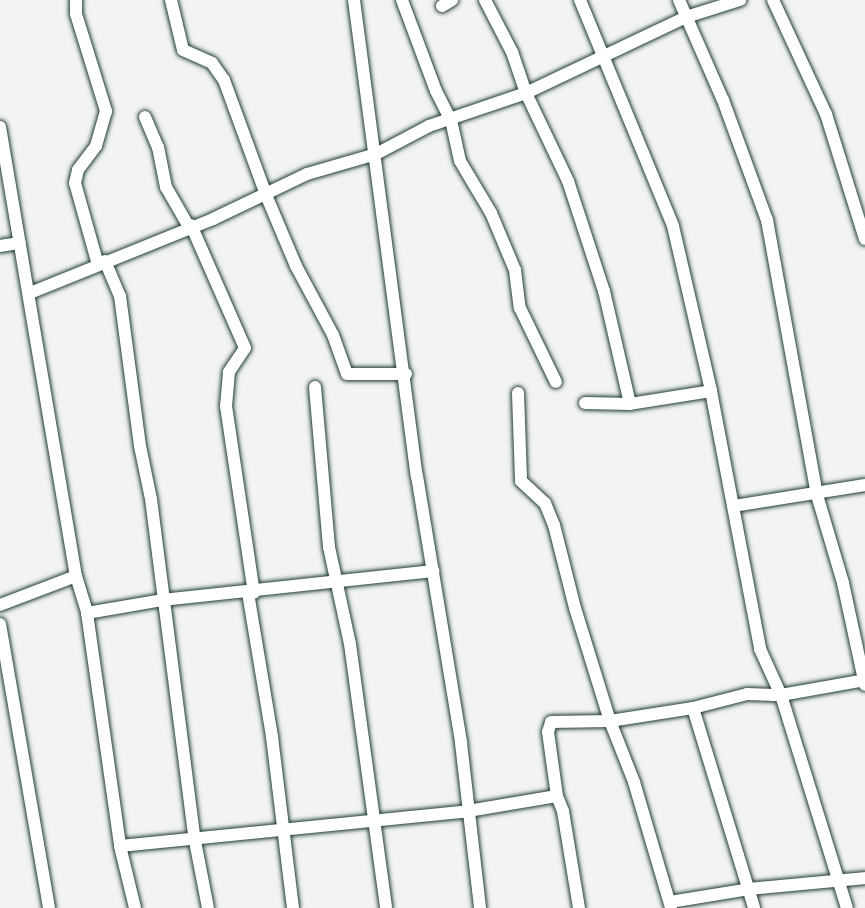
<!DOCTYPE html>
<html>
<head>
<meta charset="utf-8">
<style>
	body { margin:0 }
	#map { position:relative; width:865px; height:908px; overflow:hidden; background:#f2f3f3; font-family:Caveat,sans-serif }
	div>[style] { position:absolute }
	.roads { filter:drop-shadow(0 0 2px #1f3d34) drop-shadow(0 0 2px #1f3d34) }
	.minor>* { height:12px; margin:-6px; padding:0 6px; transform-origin:6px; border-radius:6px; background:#fff }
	span { translate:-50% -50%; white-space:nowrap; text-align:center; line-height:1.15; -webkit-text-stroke:4.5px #fff; paint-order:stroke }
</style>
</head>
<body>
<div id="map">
	<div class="roads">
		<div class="minor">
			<i style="left:76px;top:0;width:14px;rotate:90deg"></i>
			<i style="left:76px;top:14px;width:102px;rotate:72.8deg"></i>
			<i style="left:106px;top:111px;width:36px;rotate:106deg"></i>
			<i style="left:96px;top:146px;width:30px;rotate:127deg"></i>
			<i style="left:78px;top:170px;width:13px;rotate:103deg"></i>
			<i style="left:75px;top:183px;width:85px;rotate:74.3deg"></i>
			<i style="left:171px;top:0;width:51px;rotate:76.5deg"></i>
			<i style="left:183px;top:50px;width:32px;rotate:24deg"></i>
			<i style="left:212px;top:63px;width:21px;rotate:55deg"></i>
			<i style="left:224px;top:80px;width:122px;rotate:69.9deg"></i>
			<i style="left:266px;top:195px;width:77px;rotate:67.1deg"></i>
			<i style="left:296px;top:266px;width:78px;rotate:61.8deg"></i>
			<i style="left:333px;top:335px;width:41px;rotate:70.3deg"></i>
			<i style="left:347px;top:374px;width:59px"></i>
			<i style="left:354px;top:0;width:480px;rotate:82.5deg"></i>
			<i style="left:417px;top:476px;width:271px;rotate:80.6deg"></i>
			<i style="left:461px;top:743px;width:166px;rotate:83.4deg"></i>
			<i style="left:402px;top:0;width:97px;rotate:69.5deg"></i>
			<i style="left:436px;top:91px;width:33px;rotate:63deg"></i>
			<i style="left:451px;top:120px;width:42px;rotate:77.6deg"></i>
			<i style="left:460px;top:161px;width:61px;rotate:59.2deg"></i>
			<i style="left:491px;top:213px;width:62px;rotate:67.2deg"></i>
			<i style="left:515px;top:270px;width:38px;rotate:83deg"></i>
			<i style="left:520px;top:308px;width:82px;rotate:64.1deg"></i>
			<i style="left:485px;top:0;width:59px;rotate:62.6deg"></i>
			<i style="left:512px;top:52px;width:43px;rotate:71.1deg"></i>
			<i style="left:526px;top:93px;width:98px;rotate:64.5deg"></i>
			<i style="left:568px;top:181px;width:116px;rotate:71.9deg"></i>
			<i style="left:604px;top:291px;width:116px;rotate:77deg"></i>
			<i style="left:580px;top:0;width:244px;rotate:67.6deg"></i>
			<i style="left:673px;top:226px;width:169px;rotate:77deg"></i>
			<i style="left:711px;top:391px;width:263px;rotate:79.2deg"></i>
			<i style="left:760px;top:649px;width:51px;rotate:65.5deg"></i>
			<i style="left:781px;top:695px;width:223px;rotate:72.8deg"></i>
			<i style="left:679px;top:0;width:109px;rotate:66.3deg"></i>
			<i style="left:723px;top:100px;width:128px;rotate:69.9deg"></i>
			<i style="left:767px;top:220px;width:280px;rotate:79.7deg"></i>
			<i style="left:817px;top:495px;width:92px;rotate:73.5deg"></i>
			<i style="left:843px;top:583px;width:104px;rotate:77.8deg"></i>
			<i style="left:773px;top:0;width:126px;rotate:65.1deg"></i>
			<i style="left:826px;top:114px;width:131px;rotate:72.7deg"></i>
			<i style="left:442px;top:6px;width:12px;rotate:-31deg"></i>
			<i style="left:145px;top:117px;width:33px;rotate:67deg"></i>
			<i style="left:158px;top:147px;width:41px;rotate:78.7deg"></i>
			<i style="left:166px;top:187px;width:46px;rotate:60.1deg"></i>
			<i style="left:0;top:127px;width:455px;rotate:80.4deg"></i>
			<i style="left:76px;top:576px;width:39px;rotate:73deg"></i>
			<i style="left:87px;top:613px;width:235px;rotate:81.9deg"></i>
			<i style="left:120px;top:846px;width:64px;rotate:76.4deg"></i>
			<i style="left:191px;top:225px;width:134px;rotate:66.3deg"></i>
			<i style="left:245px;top:348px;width:29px;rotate:124deg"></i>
			<i style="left:229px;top:372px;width:34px;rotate:95deg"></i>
			<i style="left:226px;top:406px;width:189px;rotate:81.5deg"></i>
			<i style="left:0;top:246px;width:20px;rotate:-9deg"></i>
			<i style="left:105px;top:261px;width:38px;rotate:67deg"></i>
			<i style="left:120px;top:296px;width:151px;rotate:82.4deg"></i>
			<i style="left:140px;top:446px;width:54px;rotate:78.3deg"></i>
			<i style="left:151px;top:499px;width:340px;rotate:82.7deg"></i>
			<i style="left:194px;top:836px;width:73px;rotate:79deg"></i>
			<i style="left:30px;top:293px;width:197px;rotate:-22deg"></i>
			<i style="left:213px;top:219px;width:104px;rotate:-25.6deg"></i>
			<i style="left:307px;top:174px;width:72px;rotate:-16.2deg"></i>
			<i style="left:376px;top:154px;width:60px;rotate:-27.8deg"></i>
			<i style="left:429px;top:126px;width:102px;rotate:-18.8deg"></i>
			<i style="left:526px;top:93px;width:177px;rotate:-25.4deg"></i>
			<i style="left:686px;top:17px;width:57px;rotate:-17.5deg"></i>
			<i style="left:315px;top:387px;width:161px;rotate:85deg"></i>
			<i style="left:329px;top:547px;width:99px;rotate:77.8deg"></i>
			<i style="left:350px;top:644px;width:266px;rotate:82.2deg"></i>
			<i style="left:518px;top:393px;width:88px;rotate:88deg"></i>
			<i style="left:521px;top:481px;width:33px;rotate:43deg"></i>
			<i style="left:545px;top:503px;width:24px;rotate:68deg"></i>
			<i style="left:554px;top:525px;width:86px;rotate:75.8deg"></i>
			<i style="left:575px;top:608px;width:118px;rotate:72.8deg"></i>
			<i style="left:610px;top:721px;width:66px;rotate:68.5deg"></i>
			<i style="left:634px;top:782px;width:131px;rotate:73.6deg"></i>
			<i style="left:585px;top:403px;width:45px;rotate:1.3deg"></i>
			<i style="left:630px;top:404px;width:82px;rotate:-9.1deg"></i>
			<i style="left:734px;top:506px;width:133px;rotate:-9.1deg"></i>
			<i style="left:248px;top:593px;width:146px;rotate:80.5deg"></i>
			<i style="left:272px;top:737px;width:172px;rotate:83deg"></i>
			<i style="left:0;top:605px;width:81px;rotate:-20.9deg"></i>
			<i style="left:87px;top:613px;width:76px;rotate:-9.8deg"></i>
			<i style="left:162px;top:600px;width:273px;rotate:-6.1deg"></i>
			<i style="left:0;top:624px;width:288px;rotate:80.2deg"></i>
			<i style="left:693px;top:708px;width:209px;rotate:73deg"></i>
			<i style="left:120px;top:846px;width:350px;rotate:-5.7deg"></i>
			<i style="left:468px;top:811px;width:90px;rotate:-9.6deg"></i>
			<i style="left:670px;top:902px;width:80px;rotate:-9.3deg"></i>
			<i style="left:749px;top:889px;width:117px;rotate:-5.4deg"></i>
			<i style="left:579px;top:908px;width:98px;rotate:-99.4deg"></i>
			<i style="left:563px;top:811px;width:16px;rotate:-112deg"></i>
			<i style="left:557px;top:796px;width:65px;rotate:-98deg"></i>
			<i style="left:548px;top:732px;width:10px;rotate:-73deg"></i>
			<i style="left:551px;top:722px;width:59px;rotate:-1deg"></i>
			<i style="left:610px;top:721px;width:84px;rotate:-8.9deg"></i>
			<i style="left:693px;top:708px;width:56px;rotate:-14.5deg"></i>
			<i style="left:747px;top:694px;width:34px;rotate:2deg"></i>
			<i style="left:781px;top:695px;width:85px;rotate:-10.1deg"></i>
		</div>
	</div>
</div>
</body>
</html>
